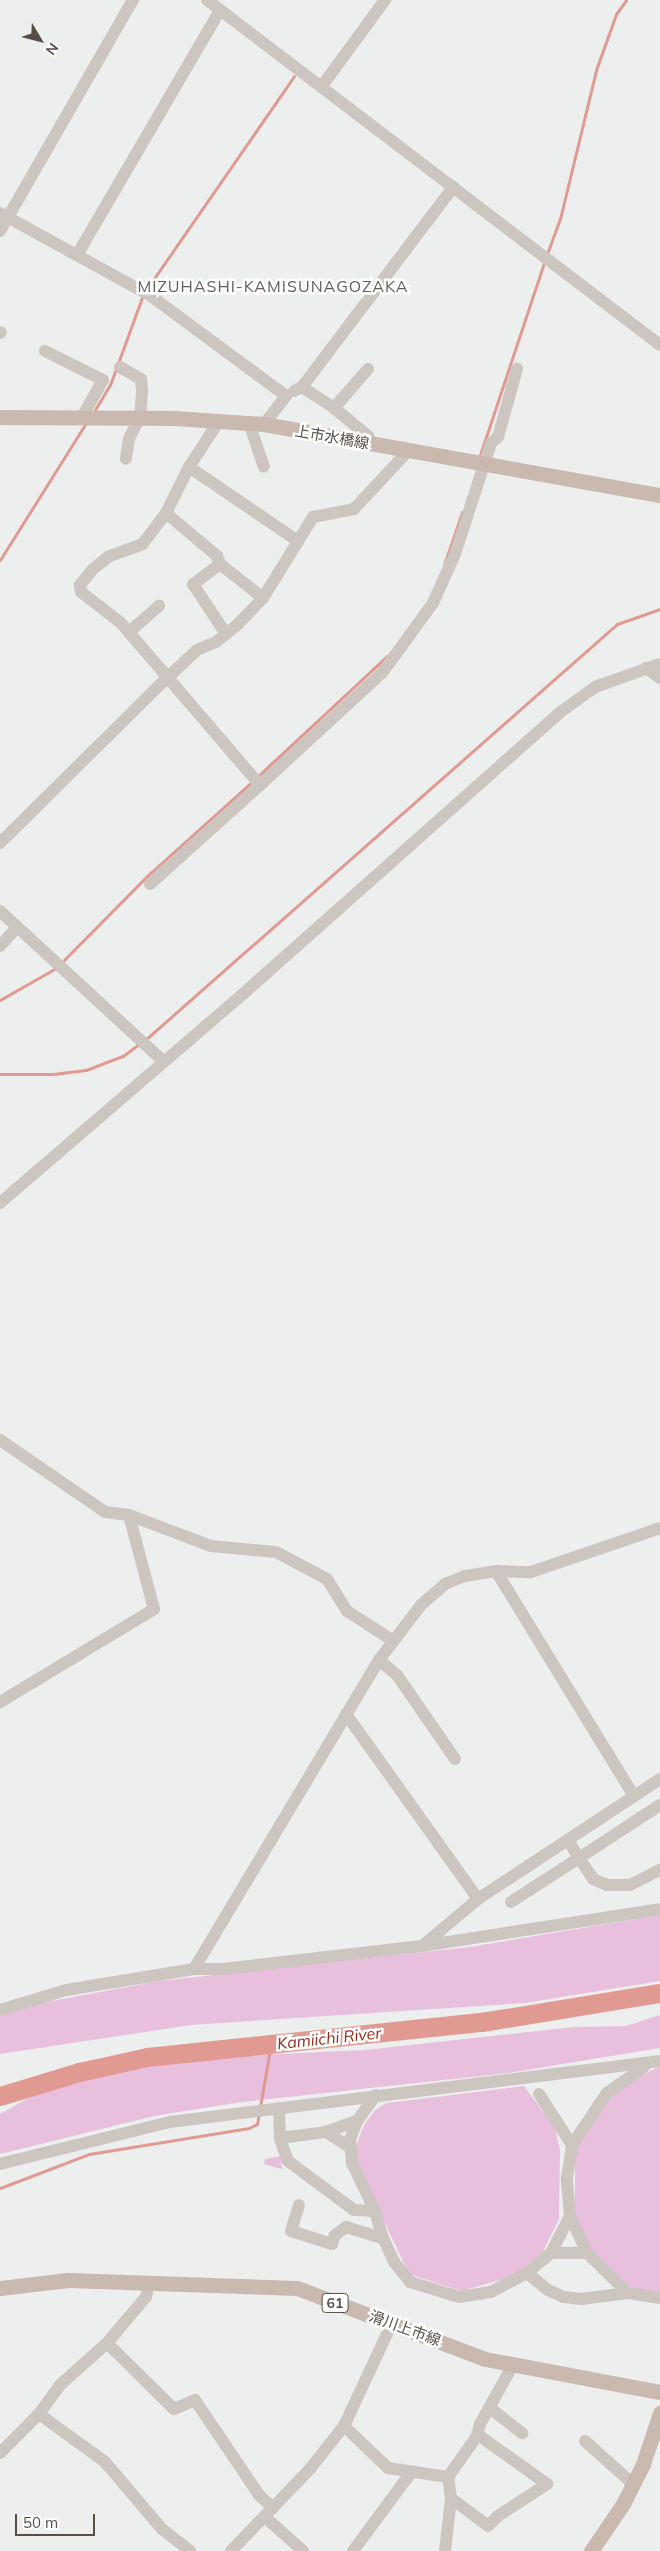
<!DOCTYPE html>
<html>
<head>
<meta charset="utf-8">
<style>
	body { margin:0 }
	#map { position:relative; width:660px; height:2551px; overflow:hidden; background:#edefef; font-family:Mulish,"Noto Sans JP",sans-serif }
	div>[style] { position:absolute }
	.green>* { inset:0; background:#e8bfdc }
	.stream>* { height:3px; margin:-1.5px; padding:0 1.5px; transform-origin:1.5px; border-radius:1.5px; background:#e09a91 }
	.river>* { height:19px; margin:-9.5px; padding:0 9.5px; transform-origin:9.5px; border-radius:9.5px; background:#e09a91 }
	.minor>* { height:12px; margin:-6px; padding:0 6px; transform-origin:6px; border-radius:6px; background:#cdc5bf }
	.major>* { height:15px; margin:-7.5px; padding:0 7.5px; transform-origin:7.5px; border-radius:7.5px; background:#c9b9af }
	span { translate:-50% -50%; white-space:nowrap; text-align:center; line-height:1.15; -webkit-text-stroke:5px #fff; paint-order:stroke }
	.shield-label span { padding:1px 4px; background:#fff; border:1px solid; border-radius:4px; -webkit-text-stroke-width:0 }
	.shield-label { font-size:14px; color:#584d47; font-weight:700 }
	.street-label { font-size:15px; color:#584d47 }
	.neighbourhood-label { font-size:16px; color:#615d5a; letter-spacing:1px }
	.water-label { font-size:16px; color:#952b1d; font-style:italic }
	.north { position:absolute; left:15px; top:15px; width:50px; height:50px; -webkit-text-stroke:4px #fff; paint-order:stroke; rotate:127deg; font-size:14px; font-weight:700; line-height:20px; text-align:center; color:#584d47 }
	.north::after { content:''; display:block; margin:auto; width:18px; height:22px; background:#584d47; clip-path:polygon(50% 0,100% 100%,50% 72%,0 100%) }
	.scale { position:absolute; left:15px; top:2514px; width:80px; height:22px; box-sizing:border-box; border:2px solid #584d47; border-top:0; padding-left:6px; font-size:15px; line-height:18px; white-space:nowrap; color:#584d47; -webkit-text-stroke:4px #fff; paint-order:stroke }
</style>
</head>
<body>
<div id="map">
	<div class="green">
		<i style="clip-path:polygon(660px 1915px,660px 1981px,525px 2003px,191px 2025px,0 2054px,0 2016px,41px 2003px,159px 1981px,470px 1947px)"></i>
		<i style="clip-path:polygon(660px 2015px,660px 2048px,508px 2073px,242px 2102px,154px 2116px,0 2154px,0 2114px,91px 2063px,365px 2050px,574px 2027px,626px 2026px)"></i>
		<i style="clip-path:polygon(660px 2066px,660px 2293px,641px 2292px,622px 2283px,590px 2248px,575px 2216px,575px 2151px,594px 2117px,622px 2086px)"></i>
		<i style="clip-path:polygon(524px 2086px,555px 2128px,560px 2151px,559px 2219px,542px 2253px,514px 2276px,461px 2291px,409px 2274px,358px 2166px,355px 2149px,364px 2125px,375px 2110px,387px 2103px)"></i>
		<i style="clip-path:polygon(281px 2156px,282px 2169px,264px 2164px,265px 2159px)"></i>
	</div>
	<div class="stream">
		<i style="left:547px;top:254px;width:37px;rotate:-70deg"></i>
		<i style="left:560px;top:219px;width:153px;rotate:-76.4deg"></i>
		<i style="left:596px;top:70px;width:59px;rotate:-70.3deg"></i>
		<i style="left:616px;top:14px;width:17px;rotate:-54deg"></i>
		<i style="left:146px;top:290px;width:260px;rotate:-55.3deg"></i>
		<i style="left:93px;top:413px;width:33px;rotate:-59deg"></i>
		<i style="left:110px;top:385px;width:96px;rotate:-69.9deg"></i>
		<i style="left:479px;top:458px;width:209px;rotate:-71.6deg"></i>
		<i style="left:0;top:560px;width:162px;rotate:-57.9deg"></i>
		<i style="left:444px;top:565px;width:56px;rotate:-71.2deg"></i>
		<i style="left:258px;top:776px;width:176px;rotate:-42.9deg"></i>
		<i style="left:60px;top:964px;width:124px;rotate:-45.3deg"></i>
		<i style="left:147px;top:876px;width:142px;rotate:-41.9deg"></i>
		<i style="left:0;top:1000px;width:64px;rotate:-29.7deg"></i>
		<i style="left:145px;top:1040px;width:629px;rotate:-41.39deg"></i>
		<i style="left:617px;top:624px;width:46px;rotate:-19.2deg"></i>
		<i style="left:0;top:1074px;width:53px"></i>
		<i style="left:53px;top:1074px;width:33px;rotate:-7deg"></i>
		<i style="left:86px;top:1070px;width:40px;rotate:-21deg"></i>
		<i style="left:123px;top:1056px;width:21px;rotate:-37deg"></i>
		<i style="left:260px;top:2107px;width:65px;rotate:-80.2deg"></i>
		<i style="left:0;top:2188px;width:95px;rotate:-20.9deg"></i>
		<i style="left:89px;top:2154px;width:162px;rotate:-9.2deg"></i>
		<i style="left:249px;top:2128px;width:9px;rotate:-27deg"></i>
		<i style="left:257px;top:2124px;width:11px;rotate:-80deg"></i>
	</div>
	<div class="river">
		<i style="left:0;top:2096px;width:83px;rotate:-16.9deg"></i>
		<i style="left:79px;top:2072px;width:70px;rotate:-12.4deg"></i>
		<i style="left:147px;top:2057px;width:337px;rotate:-6deg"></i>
		<i style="left:482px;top:2022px;width:180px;rotate:-9.3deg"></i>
	</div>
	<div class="minor">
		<i style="left:207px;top:0;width:569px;rotate:37.29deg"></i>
		<i style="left:322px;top:86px;width:107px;rotate:-53.8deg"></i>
		<i style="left:0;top:213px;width:172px;rotate:28.8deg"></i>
		<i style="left:151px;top:296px;width:168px;rotate:36.5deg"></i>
		<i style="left:286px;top:396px;width:36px;rotate:128deg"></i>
		<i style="left:0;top:231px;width:267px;rotate:-60.1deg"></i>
		<i style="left:77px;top:255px;width:284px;rotate:-59.7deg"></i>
		<i style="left:0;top:333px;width:1px;rotate:-45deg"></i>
		<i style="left:45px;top:351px;width:65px;rotate:26.6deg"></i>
		<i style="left:103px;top:380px;width:43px;rotate:119.6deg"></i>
		<i style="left:120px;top:367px;width:24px;rotate:30deg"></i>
		<i style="left:141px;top:379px;width:12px;rotate:85deg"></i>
		<i style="left:142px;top:391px;width:26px;rotate:94deg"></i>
		<i style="left:140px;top:417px;width:25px;rotate:117deg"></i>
		<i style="left:129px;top:439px;width:20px;rotate:99deg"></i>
		<i style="left:368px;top:369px;width:52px;rotate:131.1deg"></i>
		<i style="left:334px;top:408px;width:44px;rotate:39.5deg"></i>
		<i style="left:368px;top:436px;width:9px;rotate:63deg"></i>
		<i style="left:302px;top:387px;width:251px;rotate:-52.9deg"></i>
		<i style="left:294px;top:391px;width:9px;rotate:-27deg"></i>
		<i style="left:302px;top:387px;width:38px;rotate:33deg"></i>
		<i style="left:219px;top:421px;width:55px;rotate:123.1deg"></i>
		<i style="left:189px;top:467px;width:132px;rotate:34.2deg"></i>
		<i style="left:249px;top:423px;width:46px;rotate:71.2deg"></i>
		<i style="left:189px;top:467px;width:51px;rotate:116.6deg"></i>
		<i style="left:166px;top:513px;width:67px;rotate:40.1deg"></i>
		<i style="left:217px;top:556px;width:9px;rotate:69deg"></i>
		<i style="left:220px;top:564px;width:55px;rotate:38.3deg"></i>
		<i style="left:166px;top:513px;width:39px;rotate:127deg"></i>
		<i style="left:143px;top:544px;width:37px;rotate:160deg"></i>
		<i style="left:108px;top:557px;width:19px;rotate:141deg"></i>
		<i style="left:93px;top:569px;width:21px;rotate:129deg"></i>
		<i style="left:80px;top:585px;width:7px;rotate:82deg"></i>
		<i style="left:81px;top:592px;width:51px;rotate:37.8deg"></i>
		<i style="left:121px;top:623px;width:213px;rotate:49.4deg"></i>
		<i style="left:260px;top:785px;width:166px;rotate:-42.6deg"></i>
		<i style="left:382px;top:673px;width:87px;rotate:-53.9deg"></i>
		<i style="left:433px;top:603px;width:54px;rotate:-65.8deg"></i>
		<i style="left:455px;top:554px;width:117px;rotate:-72deg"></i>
		<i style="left:491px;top:443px;width:9px;rotate:-41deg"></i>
		<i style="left:498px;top:437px;width:71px;rotate:-74.4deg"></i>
		<i style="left:220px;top:564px;width:34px;rotate:143deg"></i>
		<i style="left:193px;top:584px;width:60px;rotate:56.6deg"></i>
		<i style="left:129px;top:632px;width:40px;rotate:-41deg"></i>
		<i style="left:646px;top:668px;width:17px;rotate:36deg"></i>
		<i style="left:0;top:843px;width:233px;rotate:-44.7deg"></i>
		<i style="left:166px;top:679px;width:42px;rotate:-43.1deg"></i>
		<i style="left:197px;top:650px;width:21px;rotate:-23deg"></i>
		<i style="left:216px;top:642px;width:26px;rotate:-39deg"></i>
		<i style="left:236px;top:626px;width:39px;rotate:-46deg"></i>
		<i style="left:263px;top:598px;width:95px;rotate:-58.3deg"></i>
		<i style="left:313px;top:517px;width:42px;rotate:-11deg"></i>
		<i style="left:354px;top:509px;width:81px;rotate:-47deg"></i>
		<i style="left:150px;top:884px;width:148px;rotate:-42deg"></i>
		<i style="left:0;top:911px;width:222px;rotate:42.6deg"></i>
		<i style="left:0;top:946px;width:25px;rotate:-48deg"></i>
		<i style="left:0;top:1203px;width:322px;rotate:-40.7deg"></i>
		<i style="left:244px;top:993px;width:421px;rotate:-41.6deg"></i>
		<i style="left:559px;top:713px;width:44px;rotate:-35.8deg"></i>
		<i style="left:595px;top:687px;width:69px;rotate:-19.5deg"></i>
		<i style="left:0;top:1440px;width:127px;rotate:34.4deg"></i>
		<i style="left:105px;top:1512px;width:24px;rotate:7deg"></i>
		<i style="left:129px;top:1515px;width:88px;rotate:20.7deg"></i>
		<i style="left:211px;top:1546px;width:65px;rotate:5.3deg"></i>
		<i style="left:276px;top:1552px;width:58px;rotate:27.9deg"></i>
		<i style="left:327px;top:1579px;width:38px;rotate:58deg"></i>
		<i style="left:347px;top:1611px;width:54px;rotate:32.8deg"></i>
		<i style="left:496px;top:1571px;width:264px;rotate:58.5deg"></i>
		<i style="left:379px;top:1660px;width:23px;rotate:40deg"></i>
		<i style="left:397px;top:1675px;width:102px;rotate:55.4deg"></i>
		<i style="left:0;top:1702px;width:180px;rotate:-31.1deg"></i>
		<i style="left:154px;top:1609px;width:97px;rotate:-104.9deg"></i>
		<i style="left:346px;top:1714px;width:227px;rotate:54.5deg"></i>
		<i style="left:568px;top:1840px;width:21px;rotate:59deg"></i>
		<i style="left:579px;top:1858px;width:97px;rotate:-33.2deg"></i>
		<i style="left:511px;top:1902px;width:81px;rotate:-32.9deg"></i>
		<i style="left:579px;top:1858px;width:25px;rotate:56deg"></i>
		<i style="left:593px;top:1879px;width:15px;rotate:23deg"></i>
		<i style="left:607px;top:1885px;width:23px"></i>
		<i style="left:630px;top:1885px;width:34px;rotate:-27deg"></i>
		<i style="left:422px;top:1946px;width:73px;rotate:-40deg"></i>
		<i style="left:478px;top:1899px;width:218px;rotate:-33.4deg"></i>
		<i style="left:194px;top:1969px;width:360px;rotate:-59.1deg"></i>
		<i style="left:379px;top:1660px;width:69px;rotate:-52.6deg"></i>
		<i style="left:421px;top:1605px;width:32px;rotate:-41deg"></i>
		<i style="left:445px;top:1584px;width:22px;rotate:-22deg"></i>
		<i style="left:465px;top:1576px;width:31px;rotate:-9deg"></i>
		<i style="left:496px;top:1571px;width:35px;rotate:2deg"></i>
		<i style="left:531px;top:1572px;width:136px;rotate:-18.8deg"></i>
		<i style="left:0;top:2010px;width:69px;rotate:-16.9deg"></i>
		<i style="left:66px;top:1990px;width:130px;rotate:-9.3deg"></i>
		<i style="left:194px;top:1969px;width:29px"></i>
		<i style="left:223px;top:1969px;width:200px;rotate:-6.6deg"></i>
		<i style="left:422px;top:1946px;width:241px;rotate:-8.8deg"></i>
		<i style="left:539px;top:2094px;width:61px;rotate:57.1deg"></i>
		<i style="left:279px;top:2108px;width:31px;rotate:88deg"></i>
		<i style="left:280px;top:2139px;width:23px;rotate:70deg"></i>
		<i style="left:288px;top:2161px;width:82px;rotate:36.6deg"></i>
		<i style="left:354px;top:2210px;width:21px;rotate:3deg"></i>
		<i style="left:375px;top:2211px;width:53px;rotate:-115.6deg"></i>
		<i style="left:352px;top:2163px;width:23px;rotate:-95deg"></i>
		<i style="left:350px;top:2140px;width:20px;rotate:-70deg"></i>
		<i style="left:357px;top:2121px;width:32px;rotate:-54deg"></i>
		<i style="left:280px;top:2138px;width:46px;rotate:-7.4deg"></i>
		<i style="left:351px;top:2148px;width:30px;rotate:-147deg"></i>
		<i style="left:326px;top:2132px;width:33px;rotate:-20deg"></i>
		<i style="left:0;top:2164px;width:175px;rotate:-13.9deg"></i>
		<i style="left:170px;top:2122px;width:494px;rotate:-7.1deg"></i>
		<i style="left:299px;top:2205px;width:27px;rotate:107deg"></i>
		<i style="left:291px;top:2231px;width:43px;rotate:17.6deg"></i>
		<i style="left:332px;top:2244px;width:9px;rotate:-72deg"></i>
		<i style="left:335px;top:2235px;width:14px;rotate:-36deg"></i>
		<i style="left:346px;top:2227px;width:39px;rotate:17deg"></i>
		<i style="left:383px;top:2238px;width:28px;rotate:-107deg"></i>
		<i style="left:570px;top:2216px;width:38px;rotate:-95deg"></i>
		<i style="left:567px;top:2178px;width:33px;rotate:-81deg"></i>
		<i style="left:572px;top:2145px;width:63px;rotate:-56.1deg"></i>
		<i style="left:607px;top:2093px;width:45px;rotate:-35.1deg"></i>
		<i style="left:383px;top:2238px;width:26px;rotate:65deg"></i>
		<i style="left:394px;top:2262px;width:26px;rotate:51deg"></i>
		<i style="left:410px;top:2282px;width:51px;rotate:17deg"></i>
		<i style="left:459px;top:2297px;width:32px;rotate:-9deg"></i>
		<i style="left:491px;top:2292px;width:24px;rotate:-28deg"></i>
		<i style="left:512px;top:2281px;width:17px;rotate:-28deg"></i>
		<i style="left:527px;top:2273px;width:31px;rotate:-40deg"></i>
		<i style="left:551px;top:2253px;width:36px"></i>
		<i style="left:587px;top:2253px;width:41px;rotate:-114.7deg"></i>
		<i style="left:570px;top:2216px;width:42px;rotate:117.2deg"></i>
		<i style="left:587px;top:2253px;width:57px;rotate:44.3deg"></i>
		<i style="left:628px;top:2293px;width:32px;rotate:9deg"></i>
		<i style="left:527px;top:2273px;width:27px;rotate:39deg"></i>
		<i style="left:548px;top:2290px;width:17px;rotate:24deg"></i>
		<i style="left:564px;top:2297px;width:17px;rotate:7deg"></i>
		<i style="left:581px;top:2299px;width:47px;rotate:-7.3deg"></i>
		<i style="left:107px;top:2343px;width:94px;rotate:44.6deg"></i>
		<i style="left:174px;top:2409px;width:23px;rotate:-23deg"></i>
		<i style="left:195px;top:2400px;width:115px;rotate:56deg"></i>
		<i style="left:259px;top:2495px;width:19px;rotate:43deg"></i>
		<i style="left:490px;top:2408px;width:41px;rotate:38deg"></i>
		<i style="left:39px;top:2414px;width:82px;rotate:36deg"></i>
		<i style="left:105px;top:2462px;width:88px;rotate:49.6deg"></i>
		<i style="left:162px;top:2529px;width:36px;rotate:38deg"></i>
		<i style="left:344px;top:2426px;width:61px;rotate:43.7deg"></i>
		<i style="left:388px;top:2468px;width:61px;rotate:8.5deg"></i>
		<i style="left:585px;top:2441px;width:64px;rotate:41.9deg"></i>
		<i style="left:0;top:2453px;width:55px;rotate:-45deg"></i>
		<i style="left:39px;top:2414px;width:36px;rotate:-54deg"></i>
		<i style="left:60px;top:2385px;width:63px;rotate:-41.8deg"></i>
		<i style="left:107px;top:2343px;width:60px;rotate:-49.7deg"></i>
		<i style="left:146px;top:2297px;width:14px;rotate:-78deg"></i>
		<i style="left:451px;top:2498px;width:46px;rotate:37.1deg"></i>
		<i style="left:488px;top:2526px;width:14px;rotate:-45deg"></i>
		<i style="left:498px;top:2516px;width:59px;rotate:-33.1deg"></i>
		<i style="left:547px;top:2484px;width:86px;rotate:-144.5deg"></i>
		<i style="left:265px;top:2517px;width:51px;rotate:41.8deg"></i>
		<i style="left:231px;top:2551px;width:114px;rotate:-46.1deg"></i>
		<i style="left:310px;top:2469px;width:55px;rotate:-51.7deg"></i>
		<i style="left:344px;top:2426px;width:114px;rotate:-65deg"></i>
		<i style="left:353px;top:2551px;width:96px;rotate:-53.5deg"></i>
		<i style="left:445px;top:2551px;width:53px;rotate:-83.5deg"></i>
		<i style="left:451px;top:2498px;width:21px;rotate:-98deg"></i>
		<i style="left:448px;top:2477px;width:50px;rotate:-54.7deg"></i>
		<i style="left:477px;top:2436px;width:12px;rotate:-76deg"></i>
		<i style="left:480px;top:2424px;width:68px;rotate:-60.8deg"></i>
	</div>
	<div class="major">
		<i style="left:0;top:417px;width:174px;rotate:0.3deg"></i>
		<i style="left:174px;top:418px;width:90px;rotate:3.8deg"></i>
		<i style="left:264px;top:424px;width:402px;rotate:10.2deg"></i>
		<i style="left:0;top:2288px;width:68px;rotate:-6.7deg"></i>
		<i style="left:68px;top:2280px;width:229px;rotate:2deg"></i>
		<i style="left:297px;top:2288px;width:201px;rotate:20.7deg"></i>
		<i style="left:485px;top:2359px;width:178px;rotate:10.7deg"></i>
		<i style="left:591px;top:2551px;width:57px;rotate:-55.8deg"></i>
		<i style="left:623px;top:2504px;width:45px;rotate:-63.4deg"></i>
		<i style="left:643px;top:2464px;width:54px;rotate:-71.6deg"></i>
	</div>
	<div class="shield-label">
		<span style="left:335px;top:2303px">61</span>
	</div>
	<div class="street-label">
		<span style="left:332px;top:437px;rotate:10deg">上市水橋線</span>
		<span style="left:405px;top:2328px;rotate:20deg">滑川上市線</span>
	</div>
	<div class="neighbourhood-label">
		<span style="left:273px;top:286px">MIZUHASHI-KAMISUNAGOZAKA</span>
	</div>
	<div class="water-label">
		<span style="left:329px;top:2038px;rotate:-6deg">Kamiichi River</span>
	</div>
	<div class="north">N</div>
	<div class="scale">50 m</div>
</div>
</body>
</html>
